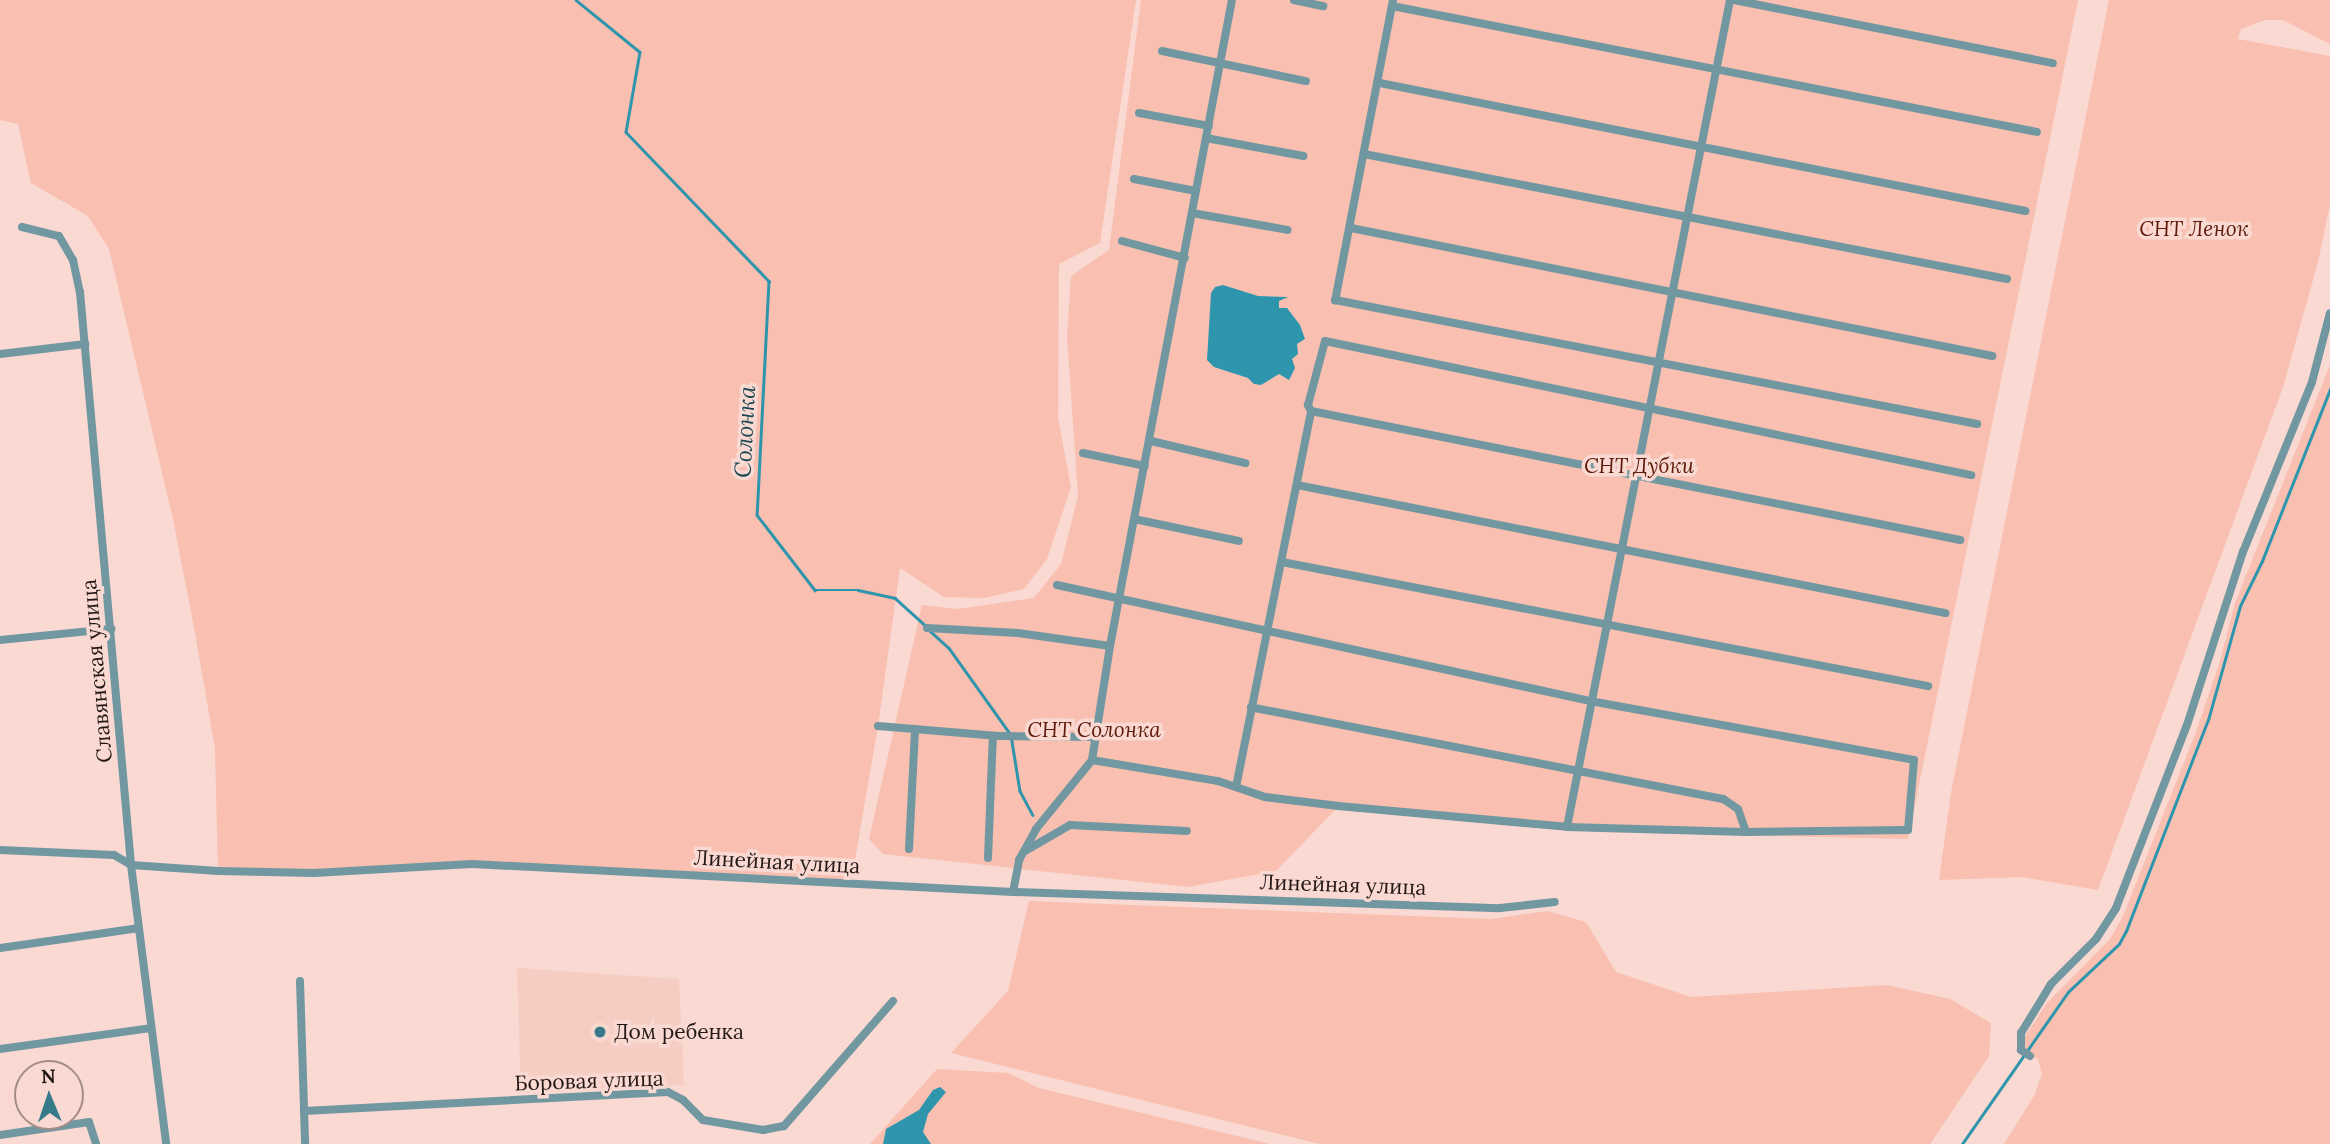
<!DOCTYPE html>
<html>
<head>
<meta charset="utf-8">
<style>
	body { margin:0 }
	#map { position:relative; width:2330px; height:1144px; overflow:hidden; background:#f9d9d1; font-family:Lora,serif }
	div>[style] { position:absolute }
	.built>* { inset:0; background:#f5cdc3 }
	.green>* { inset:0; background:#f9bfb0 }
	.water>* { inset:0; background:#2e95ad }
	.stream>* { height:2.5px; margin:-1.25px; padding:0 1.25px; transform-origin:1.25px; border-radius:1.25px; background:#2e95ad }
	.minor>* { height:8px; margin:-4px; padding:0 4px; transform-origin:4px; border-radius:4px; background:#7197a1 }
	.dots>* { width:19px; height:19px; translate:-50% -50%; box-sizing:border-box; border:4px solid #f9d9d1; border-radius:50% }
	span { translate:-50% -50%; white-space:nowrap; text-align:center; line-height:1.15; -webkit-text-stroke:7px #f9d9d1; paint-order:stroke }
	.park-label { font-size:21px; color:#5e1a0a; font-style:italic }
	.street-label { font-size:21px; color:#231815 }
	.poi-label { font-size:21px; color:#231815 }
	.left { translate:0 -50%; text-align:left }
	.water-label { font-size:23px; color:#1d4953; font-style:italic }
	.north { position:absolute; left:14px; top:1060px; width:70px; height:70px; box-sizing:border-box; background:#f9d9d1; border:2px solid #a38c86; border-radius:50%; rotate:358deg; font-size:19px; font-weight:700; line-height:28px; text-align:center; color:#231815 }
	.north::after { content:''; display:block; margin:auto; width:24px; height:32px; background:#377a8a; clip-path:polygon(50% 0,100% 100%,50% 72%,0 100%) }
</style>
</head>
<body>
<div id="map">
	<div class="built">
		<i style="clip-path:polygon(517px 968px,679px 979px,684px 1085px,521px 1093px)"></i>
	</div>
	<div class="green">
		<i style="clip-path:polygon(0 0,1136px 0,1100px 243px,1059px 264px,1058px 418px,1071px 487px,1047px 559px,1024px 589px,984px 598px,944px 597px,900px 568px,878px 726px,851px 883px,472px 864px,314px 873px,218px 871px,215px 748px,193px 622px,173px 519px,109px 249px,88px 216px,31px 183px,18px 124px,0 120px)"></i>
		<i style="clip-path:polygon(1141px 0,2078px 0,1908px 839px,1597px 832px,1339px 806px,1276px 871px,1188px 887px,883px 854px,869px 839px,922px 605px,958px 609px,1034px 598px,1061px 564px,1078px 496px,1067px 337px,1071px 276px,1109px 250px)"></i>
		<i style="clip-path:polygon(2109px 0,2330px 0,2330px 44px,2283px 20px,2265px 20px,2241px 29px,2238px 39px,2330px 56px,2330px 204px,2318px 262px,2283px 387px,2098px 890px,2022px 877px,1939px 880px,1951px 793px)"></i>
		<i style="clip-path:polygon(2330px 365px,2330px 1144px,2004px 1144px,2034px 1096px,2042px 1074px,2038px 1059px,2024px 1050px,2024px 1038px,2047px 1003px,2110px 939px,2123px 916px,2196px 732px,2220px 661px,2235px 603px)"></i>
		<i style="clip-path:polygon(1029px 901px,1491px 919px,1548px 911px,1586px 922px,1616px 972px,1691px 997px,1887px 985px,1950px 999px,1991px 1023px,1989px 1056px,1930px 1144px,1320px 1144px,951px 1053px,1008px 991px)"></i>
		<i style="clip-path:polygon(937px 1069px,1008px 1073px,1039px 1088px,1270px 1144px,870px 1144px)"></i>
	</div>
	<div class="water">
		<i style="clip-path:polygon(1223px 285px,1258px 296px,1288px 297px,1279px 301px,1279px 308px,1287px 308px,1300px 325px,1305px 339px,1297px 344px,1298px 354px,1292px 359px,1295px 368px,1289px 380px,1279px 374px,1261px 385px,1254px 384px,1248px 378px,1214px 367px,1207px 360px,1211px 293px,1215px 287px)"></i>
		<i style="clip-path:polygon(940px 1087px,946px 1092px,928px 1114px,923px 1132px,931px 1144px,883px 1144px,886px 1129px,919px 1110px,933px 1090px)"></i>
	</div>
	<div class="stream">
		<i style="left:576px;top:0;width:82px;rotate:39.1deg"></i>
		<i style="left:640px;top:52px;width:81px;rotate:99.9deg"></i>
		<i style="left:626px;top:132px;width:207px;rotate:46.2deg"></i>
		<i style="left:769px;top:281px;width:234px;rotate:92.9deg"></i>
		<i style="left:757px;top:515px;width:95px;rotate:52.3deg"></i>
		<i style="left:815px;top:590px;width:43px"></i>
		<i style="left:858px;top:590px;width:38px;rotate:12deg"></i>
		<i style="left:895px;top:598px;width:40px;rotate:42deg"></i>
		<i style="left:929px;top:630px;width:27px;rotate:42deg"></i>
		<i style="left:949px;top:648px;width:107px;rotate:54.5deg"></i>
		<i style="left:1011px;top:735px;width:57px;rotate:80.9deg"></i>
		<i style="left:1020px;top:791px;width:27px;rotate:62deg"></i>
		<i style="left:1962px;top:1144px;width:185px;rotate:-55.1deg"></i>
		<i style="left:2068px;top:992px;width:70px;rotate:-43.3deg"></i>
		<i style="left:2119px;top:944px;width:15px;rotate:-62deg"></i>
		<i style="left:2126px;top:931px;width:226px;rotate:-68.8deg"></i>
		<i style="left:2208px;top:720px;width:118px;rotate:-74.3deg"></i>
		<i style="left:2240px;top:606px;width:50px;rotate:-63.9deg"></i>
		<i style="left:2262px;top:561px;width:185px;rotate:-68.4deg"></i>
	</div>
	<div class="minor">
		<i style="left:1294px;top:0;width:30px;rotate:12deg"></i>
		<i style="left:1393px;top:0;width:306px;rotate:100.9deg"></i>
		<i style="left:1335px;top:300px;width:654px;rotate:10.93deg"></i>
		<i style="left:1734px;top:0;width:325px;rotate:11.2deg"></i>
		<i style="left:1392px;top:6px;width:657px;rotate:11.05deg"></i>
		<i style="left:1162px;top:51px;width:147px;rotate:11.8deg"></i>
		<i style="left:1380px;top:83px;width:658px;rotate:11.22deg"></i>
		<i style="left:1139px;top:113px;width:71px;rotate:10.5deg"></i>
		<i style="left:1206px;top:138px;width:99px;rotate:10.5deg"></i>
		<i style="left:1364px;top:154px;width:655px;rotate:11deg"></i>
		<i style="left:1134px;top:179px;width:63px;rotate:11deg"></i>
		<i style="left:1192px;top:213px;width:97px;rotate:10deg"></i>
		<i style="left:22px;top:227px;width:38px;rotate:14deg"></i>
		<i style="left:59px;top:236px;width:28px;rotate:60deg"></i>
		<i style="left:73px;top:260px;width:33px;rotate:78deg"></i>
		<i style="left:80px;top:292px;width:575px;rotate:84.91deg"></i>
		<i style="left:131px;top:865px;width:281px;rotate:82.8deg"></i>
		<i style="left:1351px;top:228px;width:654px;rotate:11.29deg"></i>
		<i style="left:1122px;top:241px;width:65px;rotate:15.1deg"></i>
		<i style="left:0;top:354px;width:86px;rotate:-6.7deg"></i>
		<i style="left:1311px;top:411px;width:662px;rotate:11.24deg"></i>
		<i style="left:1151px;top:441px;width:97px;rotate:13.2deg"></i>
		<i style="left:1083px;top:453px;width:63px;rotate:11.8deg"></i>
		<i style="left:1297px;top:485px;width:661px;rotate:11.17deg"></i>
		<i style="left:1134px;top:519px;width:107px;rotate:11.8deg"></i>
		<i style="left:1282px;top:562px;width:658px;rotate:10.87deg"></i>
		<i style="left:1057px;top:585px;width:545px;rotate:12.28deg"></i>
		<i style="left:1590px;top:701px;width:329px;rotate:10.3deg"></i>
		<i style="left:1914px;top:760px;width:70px;rotate:94.9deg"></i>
		<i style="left:1908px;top:830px;width:162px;rotate:179.3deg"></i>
		<i style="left:1746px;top:832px;width:24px;rotate:-109deg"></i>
		<i style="left:1738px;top:809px;width:18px;rotate:-146deg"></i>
		<i style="left:1723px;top:799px;width:481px;rotate:-169deg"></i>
		<i style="left:927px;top:628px;width:91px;rotate:3.1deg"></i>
		<i style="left:1018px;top:633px;width:93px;rotate:8deg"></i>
		<i style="left:0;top:640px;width:112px;rotate:-5.7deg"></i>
		<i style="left:878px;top:726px;width:121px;rotate:4.7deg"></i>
		<i style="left:999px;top:736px;width:96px;rotate:0.6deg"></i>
		<i style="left:1092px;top:760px;width:128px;rotate:9.5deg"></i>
		<i style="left:1218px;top:781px;width:50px;rotate:18.8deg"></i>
		<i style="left:1265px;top:797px;width:74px;rotate:7deg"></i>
		<i style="left:1338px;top:806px;width:230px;rotate:5.2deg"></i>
		<i style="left:1567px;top:827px;width:179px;rotate:1.6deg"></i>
		<i style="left:1236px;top:787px;width:383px;rotate:-78.7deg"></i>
		<i style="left:1311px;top:411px;width:7px;rotate:-117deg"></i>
		<i style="left:1308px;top:405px;width:66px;rotate:-75.1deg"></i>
		<i style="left:1325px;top:341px;width:660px;rotate:11.72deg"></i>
		<i style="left:1567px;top:827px;width:843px;rotate:-78.85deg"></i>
		<i style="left:909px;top:849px;width:120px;rotate:-87.1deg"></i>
		<i style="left:0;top:850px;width:114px;rotate:2.5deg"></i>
		<i style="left:114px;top:855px;width:20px;rotate:30deg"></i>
		<i style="left:131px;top:865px;width:87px;rotate:3.9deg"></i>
		<i style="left:218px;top:871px;width:96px;rotate:1.2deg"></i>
		<i style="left:314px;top:873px;width:158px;rotate:-3.3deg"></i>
		<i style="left:472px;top:864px;width:542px;rotate:2.96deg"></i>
		<i style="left:1013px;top:892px;width:487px;rotate:1.9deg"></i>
		<i style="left:1500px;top:908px;width:55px;rotate:-6.2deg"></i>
		<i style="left:1025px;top:851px;width:52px;rotate:-30deg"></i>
		<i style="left:1070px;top:825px;width:117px;rotate:2.9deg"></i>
		<i style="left:988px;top:858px;width:122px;rotate:-87.7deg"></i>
		<i style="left:1013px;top:892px;width:33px;rotate:-79deg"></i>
		<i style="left:1019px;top:860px;width:35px;rotate:-61deg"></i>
		<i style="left:1036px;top:829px;width:89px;rotate:-50.9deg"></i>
		<i style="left:1092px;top:760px;width:115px;rotate:-81deg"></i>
		<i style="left:1110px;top:646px;width:657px;rotate:-79.31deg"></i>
		<i style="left:0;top:948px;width:139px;rotate:-8.2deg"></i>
		<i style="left:300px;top:981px;width:163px;rotate:88.2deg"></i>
		<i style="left:0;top:1049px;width:152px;rotate:-7.9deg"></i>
		<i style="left:2030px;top:1056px;width:11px;rotate:-146deg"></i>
		<i style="left:2021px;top:1050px;width:17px;rotate:-90deg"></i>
		<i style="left:2021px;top:1033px;width:57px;rotate:-58.5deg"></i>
		<i style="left:2051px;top:984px;width:64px;rotate:-45deg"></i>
		<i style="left:2096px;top:939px;width:37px;rotate:-57deg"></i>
		<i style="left:2116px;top:908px;width:196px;rotate:-68.8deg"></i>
		<i style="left:2187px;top:725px;width:182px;rotate:-72.1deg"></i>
		<i style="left:2243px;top:552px;width:183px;rotate:-67.9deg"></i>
		<i style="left:2312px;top:382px;width:71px;rotate:-75.4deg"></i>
		<i style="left:304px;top:1111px;width:364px;rotate:-3deg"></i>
		<i style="left:668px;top:1092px;width:17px;rotate:28deg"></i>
		<i style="left:683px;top:1100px;width:28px;rotate:45deg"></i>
		<i style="left:703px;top:1120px;width:61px;rotate:9.5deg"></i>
		<i style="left:763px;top:1130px;width:21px;rotate:-11deg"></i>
		<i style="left:784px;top:1126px;width:166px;rotate:-48.9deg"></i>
		<i style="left:0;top:1135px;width:90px;rotate:-8.3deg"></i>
		<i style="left:89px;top:1122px;width:23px;rotate:72deg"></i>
	</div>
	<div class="dots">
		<i style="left:600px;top:1032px;background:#377a8a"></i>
	</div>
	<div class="park-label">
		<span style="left:2194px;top:229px">СНТ Ленок</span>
		<span style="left:1639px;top:466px">СНТ Дубки</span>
		<span style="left:1094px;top:730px">СНТ Солонка</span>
	</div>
	<div class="street-label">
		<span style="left:97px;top:671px;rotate:-95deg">Славянская улица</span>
		<span style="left:777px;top:862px;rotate:3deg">Линейная улица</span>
		<span style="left:1343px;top:885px;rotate:2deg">Линейная улица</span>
		<span style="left:589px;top:1081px;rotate:-2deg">Боровая улица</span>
	</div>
	<div class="poi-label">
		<span class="left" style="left:614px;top:1032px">Дом ребенка</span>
	</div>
	<div class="water-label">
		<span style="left:745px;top:432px;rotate:-87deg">Солонка</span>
	</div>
	<div class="north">N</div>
</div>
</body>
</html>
